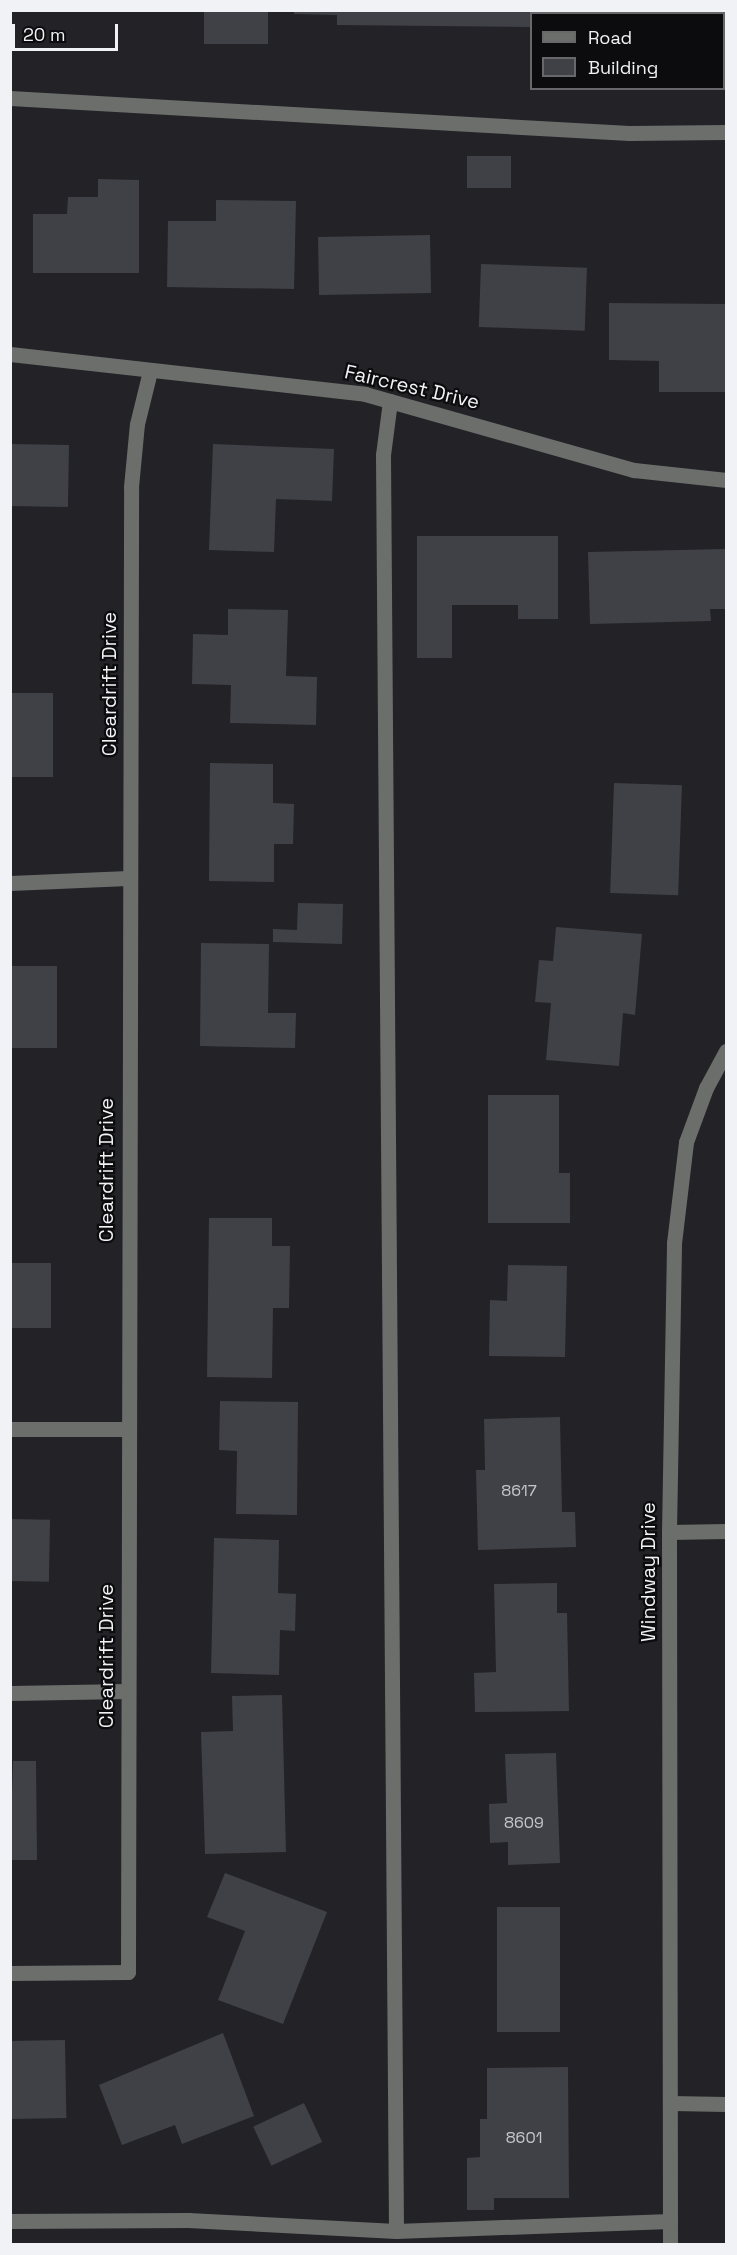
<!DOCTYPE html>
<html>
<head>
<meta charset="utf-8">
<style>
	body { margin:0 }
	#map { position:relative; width:737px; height:2255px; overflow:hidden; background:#222227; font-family:"Space Grotesk",sans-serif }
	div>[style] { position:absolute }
	.building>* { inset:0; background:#404146; transform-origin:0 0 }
	.lane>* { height:15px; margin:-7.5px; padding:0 7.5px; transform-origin:7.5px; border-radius:7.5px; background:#6c6e6c }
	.street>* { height:15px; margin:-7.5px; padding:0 7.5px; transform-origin:7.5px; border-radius:7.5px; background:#6c6e6c }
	span { translate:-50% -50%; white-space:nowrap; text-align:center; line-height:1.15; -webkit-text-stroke:4.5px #0c0c0e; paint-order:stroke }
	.number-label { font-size:16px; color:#c5c6c9 }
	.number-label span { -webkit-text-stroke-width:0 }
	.street-label { font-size:20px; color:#f1f2f5 }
	.frame { position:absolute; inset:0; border:12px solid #f1f2f5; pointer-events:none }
	.legend { position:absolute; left:530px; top:12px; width:195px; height:78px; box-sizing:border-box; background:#0c0c0e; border:2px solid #68686a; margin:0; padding:8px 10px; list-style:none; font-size:18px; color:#f1f2f5 }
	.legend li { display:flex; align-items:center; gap:12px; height:30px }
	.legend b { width:30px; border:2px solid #68686a }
	.scale { position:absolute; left:12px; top:24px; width:106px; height:27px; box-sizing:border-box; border:3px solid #f1f2f5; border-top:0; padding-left:8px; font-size:18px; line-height:21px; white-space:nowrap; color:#f1f2f5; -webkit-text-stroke:4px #0c0c0e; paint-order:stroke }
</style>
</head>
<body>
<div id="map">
	<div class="building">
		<i style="left:204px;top:10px;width:64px;height:34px"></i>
		<i style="clip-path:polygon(294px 10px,575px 10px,532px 14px,532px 27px,337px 25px,337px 15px,294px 14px)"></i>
		<i style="clip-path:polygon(619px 10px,726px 10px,726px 78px,724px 14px,619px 14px)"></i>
		<i style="left:467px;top:156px;width:44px;height:32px"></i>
		<i style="clip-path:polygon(98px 179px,139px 180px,139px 273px,33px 273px,33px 214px,67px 214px,68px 197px,98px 197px)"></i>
		<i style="clip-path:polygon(216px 200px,296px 201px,294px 289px,167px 287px,168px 221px,216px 221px)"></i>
		<i style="left:430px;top:235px;width:58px;height:112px;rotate:89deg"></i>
		<i style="left:481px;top:264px;width:106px;height:63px;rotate:2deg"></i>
		<i style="clip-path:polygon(609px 303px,726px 304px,726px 392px,659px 392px,659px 361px,609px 360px)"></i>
		<i style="left:10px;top:444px;width:59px;height:62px;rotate:1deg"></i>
		<i style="clip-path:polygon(213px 444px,334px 449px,332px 501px,276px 499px,274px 552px,209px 550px)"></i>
		<i style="clip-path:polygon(417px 536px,558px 536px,558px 619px,518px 619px,518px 605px,452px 605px,452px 658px,417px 658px)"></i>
		<i style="clip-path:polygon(726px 549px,726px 609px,710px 609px,711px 621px,590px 624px,588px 552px)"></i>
		<i style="clip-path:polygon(228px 609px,288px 610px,286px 676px,317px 677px,316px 725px,230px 723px,231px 685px,192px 684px,193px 634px,228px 635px)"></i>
		<i style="left:10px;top:693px;width:43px;height:84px"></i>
		<i style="clip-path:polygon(210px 763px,273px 764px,273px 803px,294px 804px,293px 844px,274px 844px,274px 882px,209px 881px)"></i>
		<i style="left:614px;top:783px;width:68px;height:110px;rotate:2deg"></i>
		<i style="clip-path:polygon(298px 903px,343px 904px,342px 944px,273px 942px,273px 929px,297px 930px)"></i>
		<i style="clip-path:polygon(556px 927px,642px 934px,635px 1015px,623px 1013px,619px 1066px,546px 1060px,551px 1003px,535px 1002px,539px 960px,553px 961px)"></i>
		<i style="clip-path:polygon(201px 943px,269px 944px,268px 1013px,296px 1013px,295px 1048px,200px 1046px)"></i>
		<i style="left:10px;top:966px;width:47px;height:82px"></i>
		<i style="clip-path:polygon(488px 1095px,559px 1095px,559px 1173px,570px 1173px,570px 1223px,488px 1223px)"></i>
		<i style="clip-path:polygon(209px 1218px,272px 1218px,272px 1246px,290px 1246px,289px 1308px,273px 1308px,272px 1378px,207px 1377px)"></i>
		<i style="left:10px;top:1263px;width:41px;height:65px"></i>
		<i style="clip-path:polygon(508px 1265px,567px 1266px,565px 1357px,489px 1356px,490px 1300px,507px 1301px)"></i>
		<i style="clip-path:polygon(220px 1401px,298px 1402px,297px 1515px,236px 1514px,237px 1451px,219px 1450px)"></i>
		<i style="clip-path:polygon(560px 1417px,562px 1512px,575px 1512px,576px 1547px,478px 1550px,476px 1470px,485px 1470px,484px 1419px)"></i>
		<i style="left:10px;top:1519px;width:40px;height:62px;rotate:1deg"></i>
		<i style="clip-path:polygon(214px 1538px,279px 1540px,278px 1593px,296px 1594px,295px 1631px,280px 1630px,279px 1675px,211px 1673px)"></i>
		<i style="clip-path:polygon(557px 1583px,557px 1613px,567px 1613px,569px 1711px,475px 1712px,474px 1673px,496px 1672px,494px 1584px)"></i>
		<i style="clip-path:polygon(282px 1695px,286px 1852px,205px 1854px,201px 1732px,233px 1731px,232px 1696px)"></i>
		<i style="clip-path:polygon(556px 1753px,560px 1863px,508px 1865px,508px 1842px,490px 1843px,489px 1804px,507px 1803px,505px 1754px)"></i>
		<i style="clip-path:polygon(13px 1761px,36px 1761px,37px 1860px,10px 1860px)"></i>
		<i style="clip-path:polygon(225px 1873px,327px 1912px,283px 2024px,218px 2000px,245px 1931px,207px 1917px)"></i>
		<i style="left:560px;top:1907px;width:125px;height:63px;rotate:90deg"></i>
		<i style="clip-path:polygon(223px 2033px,254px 2116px,182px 2144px,175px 2125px,122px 2145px,99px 2085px)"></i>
		<i style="left:65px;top:2040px;width:78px;height:55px;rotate:89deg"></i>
		<i style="clip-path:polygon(568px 2067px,569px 2198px,494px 2198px,494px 2210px,467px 2210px,467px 2158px,480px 2157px,480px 2119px,487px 2119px,487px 2068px)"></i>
		<i style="left:304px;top:2103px;width:43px;height:56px;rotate:65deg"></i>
	</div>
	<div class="lane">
		<i style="left:10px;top:98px;width:620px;rotate:3.24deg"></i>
		<i style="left:629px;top:133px;width:97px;rotate:-0.6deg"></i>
		<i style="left:390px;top:401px;width:54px;rotate:97.4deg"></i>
		<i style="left:383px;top:455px;width:1776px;rotate:89.58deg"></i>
		<i style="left:10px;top:1693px;width:117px;rotate:-1deg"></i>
		<i style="left:10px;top:2221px;width:178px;rotate:-0.3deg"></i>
		<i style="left:188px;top:2220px;width:208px;rotate:3deg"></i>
		<i style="left:396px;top:2231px;width:274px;rotate:-2.1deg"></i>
	</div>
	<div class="street">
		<i style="left:10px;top:354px;width:357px;rotate:6.4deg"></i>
		<i style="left:365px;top:394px;width:280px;rotate:15.8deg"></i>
		<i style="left:634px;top:470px;width:93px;rotate:6.2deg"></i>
		<i style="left:10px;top:883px;width:118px;rotate:-2.4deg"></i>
		<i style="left:10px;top:1429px;width:117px"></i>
		<i style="left:669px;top:1532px;width:57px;rotate:-1deg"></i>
		<i style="left:10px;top:1973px;width:118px;rotate:-0.5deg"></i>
		<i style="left:128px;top:1972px;width:1485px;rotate:-89.88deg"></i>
		<i style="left:131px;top:487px;width:63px;rotate:-84.6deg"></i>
		<i style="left:137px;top:424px;width:55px;rotate:-76.2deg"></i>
		<i style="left:670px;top:2103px;width:56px;rotate:1deg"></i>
		<i style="left:670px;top:2244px;width:712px;rotate:-90.08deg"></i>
		<i style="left:669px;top:1532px;width:289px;rotate:-89deg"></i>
		<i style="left:674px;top:1243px;width:102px;rotate:-83.2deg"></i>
		<i style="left:686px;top:1142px;width:58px;rotate:-69.7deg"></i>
		<i style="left:706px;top:1088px;width:42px;rotate:-61.6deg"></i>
	</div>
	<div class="number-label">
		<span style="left:519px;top:1491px">8617</span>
		<span style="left:524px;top:1823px">8609</span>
		<span style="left:524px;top:2138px">8601</span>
	</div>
	<div class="street-label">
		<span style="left:412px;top:387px;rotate:13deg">Faircrest Drive</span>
		<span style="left:109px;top:684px;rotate:-90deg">Cleardrift Drive</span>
		<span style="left:106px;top:1170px;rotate:-90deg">Cleardrift Drive</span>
		<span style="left:648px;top:1572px;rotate:-90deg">Windway Drive</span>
		<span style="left:106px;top:1656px;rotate:-90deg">Cleardrift Drive</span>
	</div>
	<div class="frame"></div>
	<ul class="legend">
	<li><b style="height:8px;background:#6c6e6c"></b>Road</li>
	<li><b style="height:16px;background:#404146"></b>Building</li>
	</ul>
	<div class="scale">20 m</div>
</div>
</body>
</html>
